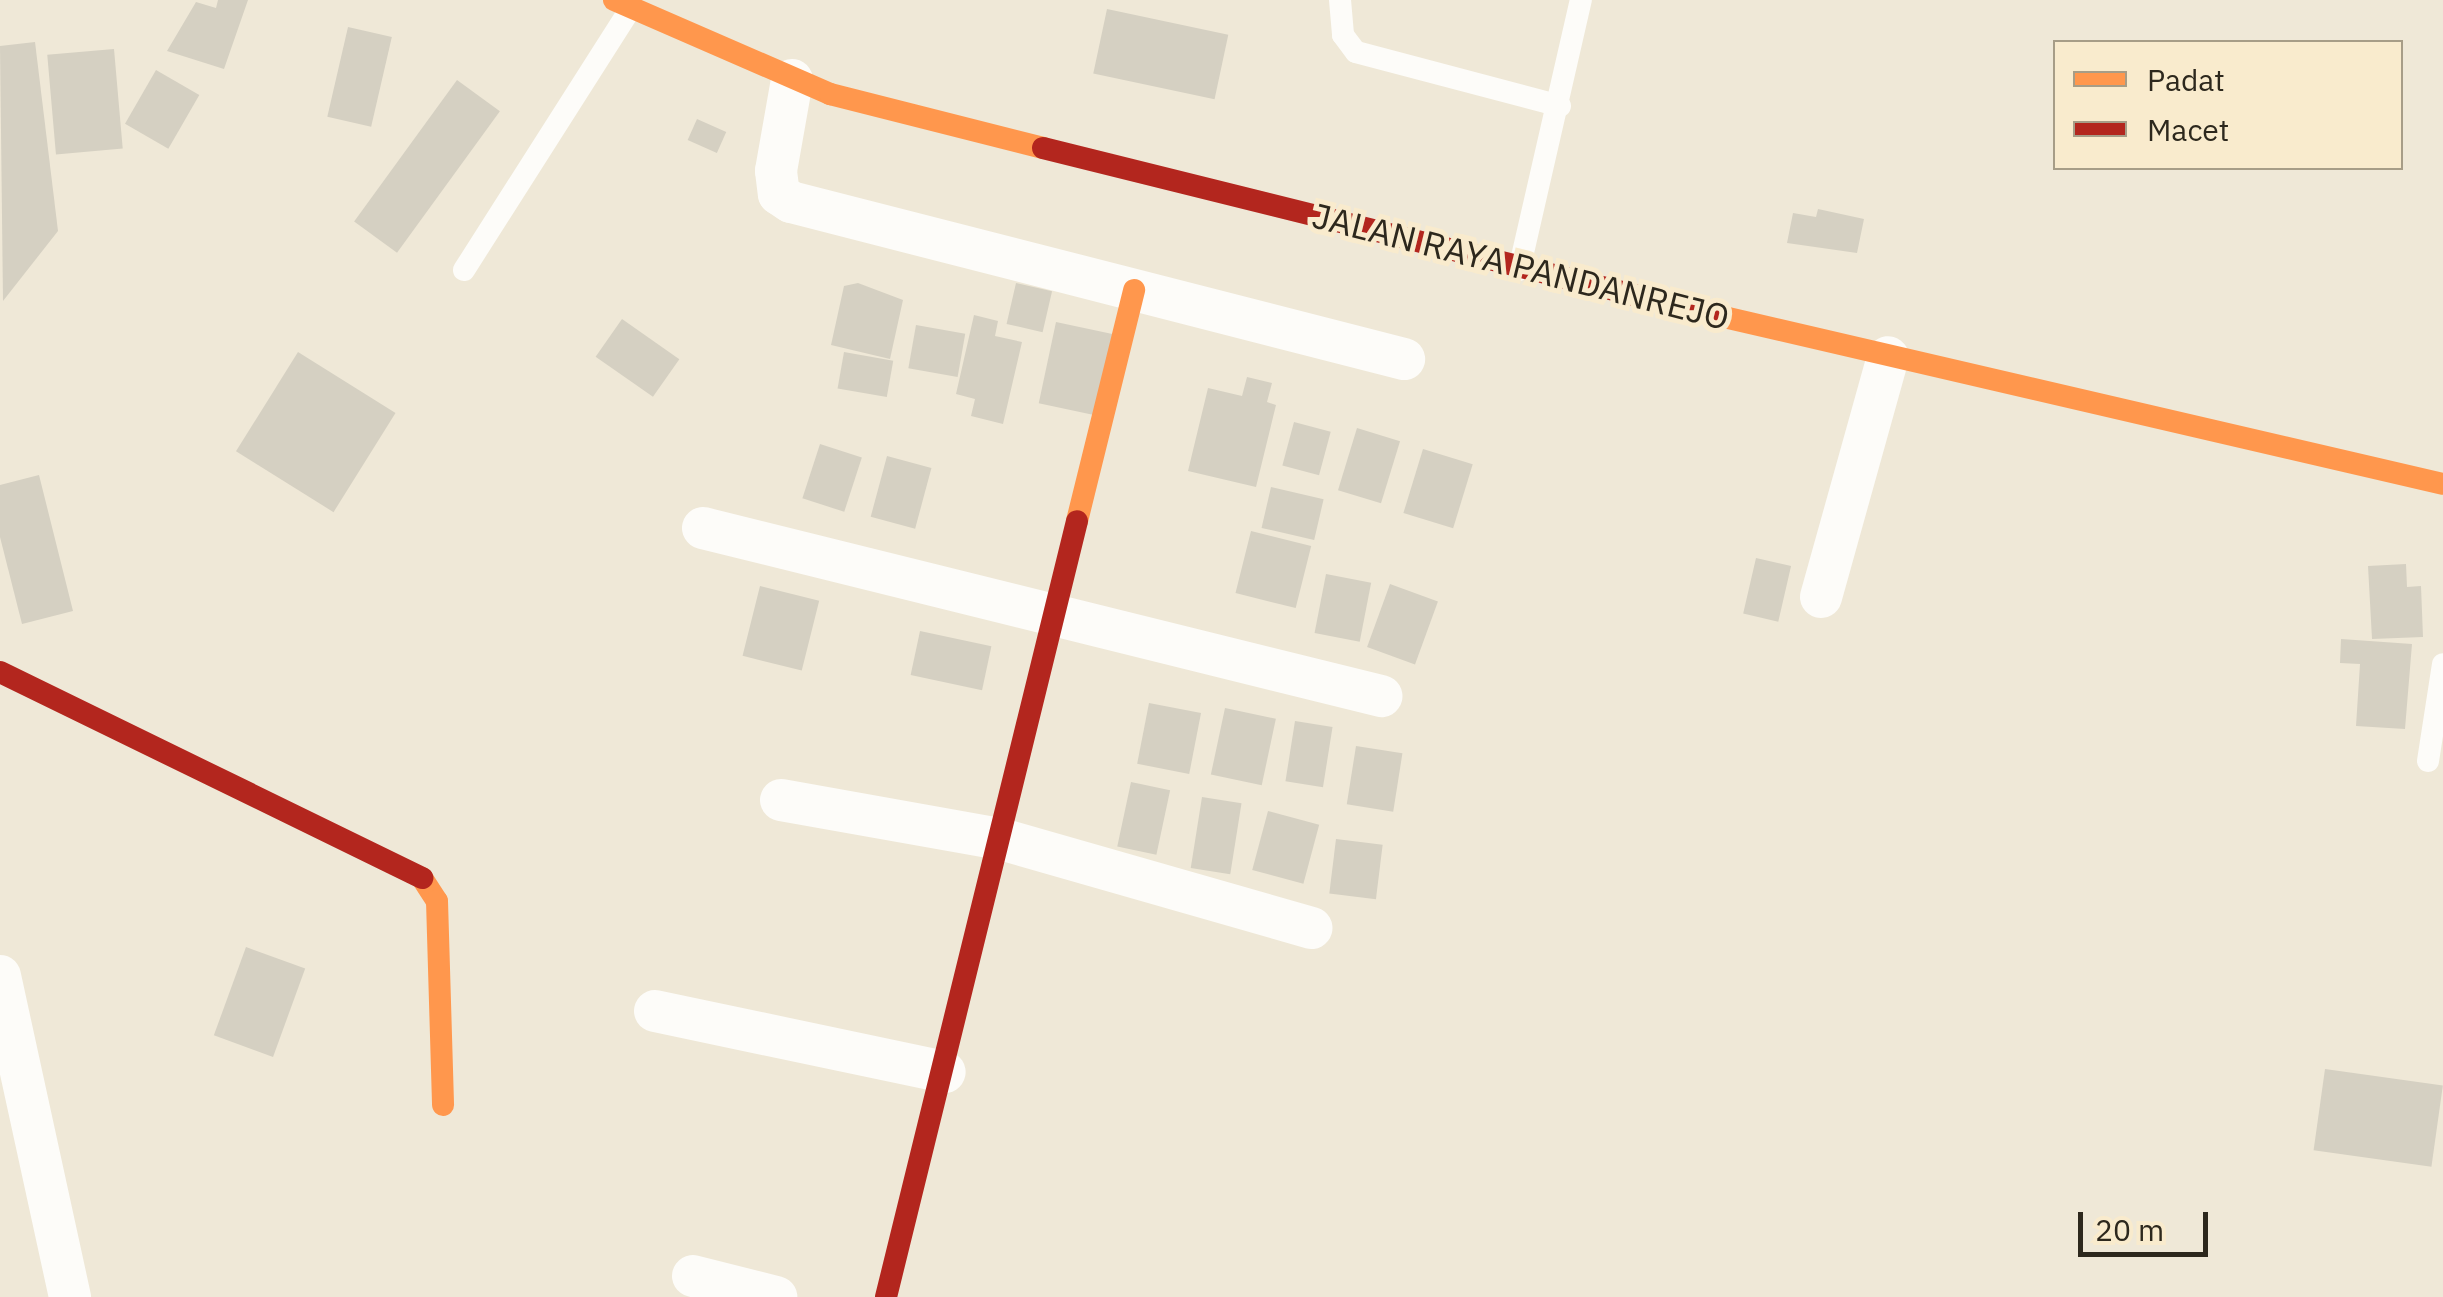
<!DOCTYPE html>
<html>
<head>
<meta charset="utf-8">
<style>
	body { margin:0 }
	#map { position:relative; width:2443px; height:1297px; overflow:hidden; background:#efe8d7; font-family:"IBM Plex Sans",sans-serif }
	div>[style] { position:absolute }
	.building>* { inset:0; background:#d5d0c2; transform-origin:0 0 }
	.lane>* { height:22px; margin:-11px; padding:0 11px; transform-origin:11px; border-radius:11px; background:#fdfcf9 }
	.street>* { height:42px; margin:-21px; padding:0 21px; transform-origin:21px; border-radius:21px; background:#fdfcf9 }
	.slow>* { height:22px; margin:-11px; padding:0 11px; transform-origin:11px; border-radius:11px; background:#ff974d }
	.jam>* { height:22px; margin:-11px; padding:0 11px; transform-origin:11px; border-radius:11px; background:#b3261e }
	span { translate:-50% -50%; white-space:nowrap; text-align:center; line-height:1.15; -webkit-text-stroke:10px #f9ebcd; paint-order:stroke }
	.street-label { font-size:35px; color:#2d281d }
	.legend { position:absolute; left:2053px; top:40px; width:350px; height:130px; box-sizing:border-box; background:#f9ebcd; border:2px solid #a79d87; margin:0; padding:12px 18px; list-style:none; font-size:30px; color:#2d281d }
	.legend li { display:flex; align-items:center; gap:20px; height:50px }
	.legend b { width:50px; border:2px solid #a79d87 }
	.scale { position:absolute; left:2078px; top:1212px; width:130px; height:45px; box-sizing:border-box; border:5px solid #2d281d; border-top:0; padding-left:12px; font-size:30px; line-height:35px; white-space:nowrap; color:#2d281d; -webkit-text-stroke:8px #f9ebcd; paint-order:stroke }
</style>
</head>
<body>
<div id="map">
	<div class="building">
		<i style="clip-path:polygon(218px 0,248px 0,224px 69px,167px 51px,196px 2px,216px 8px)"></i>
		<i style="left:1107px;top:9px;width:124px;height:66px;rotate:12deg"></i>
		<i style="left:348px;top:27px;width:45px;height:92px;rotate:13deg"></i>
		<i style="clip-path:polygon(35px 42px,58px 231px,3px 301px,0 46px)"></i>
		<i style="left:114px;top:49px;width:100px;height:67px;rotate:85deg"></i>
		<i style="left:156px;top:70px;width:50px;height:62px;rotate:30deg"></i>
		<i style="left:457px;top:80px;width:53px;height:175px;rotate:36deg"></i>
		<i style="left:697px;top:119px;width:32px;height:23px;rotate:24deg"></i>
		<i style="clip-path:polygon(1818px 209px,1864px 219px,1857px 253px,1787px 243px,1793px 213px,1816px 217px)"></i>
		<i style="clip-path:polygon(858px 283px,903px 300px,890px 359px,831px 345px,844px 286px)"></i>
		<i style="left:1016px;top:283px;width:37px;height:42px;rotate:13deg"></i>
		<i style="clip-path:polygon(974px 315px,998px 321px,995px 336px,1022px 342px,1003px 424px,971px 416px,975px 399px,956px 394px)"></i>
		<i style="left:622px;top:319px;width:70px;height:46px;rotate:35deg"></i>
		<i style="left:1056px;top:322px;width:66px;height:83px;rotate:12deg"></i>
		<i style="left:916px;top:325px;width:50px;height:44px;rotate:10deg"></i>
		<i style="left:298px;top:352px;width:115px;height:117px;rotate:32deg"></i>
		<i style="left:844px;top:352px;width:50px;height:37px;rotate:10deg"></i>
		<i style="clip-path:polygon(1247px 377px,1272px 383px,1267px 402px,1276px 405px,1256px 487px,1188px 471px,1208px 388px,1242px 396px)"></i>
		<i style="left:1294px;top:422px;width:38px;height:45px;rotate:15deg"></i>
		<i style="left:1357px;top:428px;width:45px;height:65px;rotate:17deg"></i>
		<i style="left:820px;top:444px;width:44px;height:57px;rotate:18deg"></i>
		<i style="left:1423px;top:449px;width:52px;height:67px;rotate:17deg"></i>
		<i style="left:887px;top:456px;width:46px;height:63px;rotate:15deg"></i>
		<i style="clip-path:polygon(39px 475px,73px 611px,22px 624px,0 537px,0 485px)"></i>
		<i style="left:1271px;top:487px;width:54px;height:42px;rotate:13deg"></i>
		<i style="left:1251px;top:531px;width:62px;height:64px;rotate:14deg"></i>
		<i style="left:1756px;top:558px;width:36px;height:57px;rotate:13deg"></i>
		<i style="clip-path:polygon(2406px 564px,2407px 587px,2421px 586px,2423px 637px,2372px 639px,2368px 566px)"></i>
		<i style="left:1326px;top:574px;width:46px;height:60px;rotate:11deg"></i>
		<i style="left:1390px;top:584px;width:51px;height:67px;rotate:20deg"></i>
		<i style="left:760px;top:586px;width:61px;height:72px;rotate:14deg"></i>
		<i style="left:920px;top:631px;width:73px;height:45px;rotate:12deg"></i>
		<i style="clip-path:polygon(2341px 639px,2412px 644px,2405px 729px,2356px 726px,2360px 664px,2340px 663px)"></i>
		<i style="left:1149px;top:703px;width:53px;height:62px;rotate:11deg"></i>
		<i style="left:1225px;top:708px;width:52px;height:68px;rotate:12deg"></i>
		<i style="left:1295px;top:721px;width:38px;height:61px;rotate:9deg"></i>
		<i style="left:1356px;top:746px;width:47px;height:59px;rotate:9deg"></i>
		<i style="left:1131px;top:782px;width:40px;height:66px;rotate:12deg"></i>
		<i style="left:1202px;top:797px;width:40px;height:72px;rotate:9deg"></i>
		<i style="left:1268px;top:811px;width:53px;height:61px;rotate:15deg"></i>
		<i style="left:1336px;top:839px;width:47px;height:55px;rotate:7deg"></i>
		<i style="left:246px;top:947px;width:63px;height:94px;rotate:20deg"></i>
		<i style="left:2325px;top:1069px;width:119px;height:82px;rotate:8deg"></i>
	</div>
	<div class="lane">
		<i style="left:1340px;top:0;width:35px;rotate:85deg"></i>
		<i style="left:1343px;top:35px;width:21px;rotate:53deg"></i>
		<i style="left:1356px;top:52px;width:211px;rotate:14.8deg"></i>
		<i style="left:464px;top:270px;width:309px;rotate:-57.5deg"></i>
		<i style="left:1519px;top:270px;width:277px;rotate:-77.1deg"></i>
		<i style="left:2428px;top:761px;width:98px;rotate:-81.2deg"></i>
	</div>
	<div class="street">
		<i style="left:792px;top:80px;width:92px;rotate:100deg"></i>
		<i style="left:776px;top:171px;width:23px;rotate:83deg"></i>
		<i style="left:779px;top:194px;width:14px;rotate:34deg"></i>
		<i style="left:791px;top:202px;width:633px;rotate:14.37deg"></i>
		<i style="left:703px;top:528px;width:699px;rotate:13.92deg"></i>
		<i style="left:1821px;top:597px;width:249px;rotate:-74.4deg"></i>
		<i style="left:781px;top:800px;width:223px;rotate:10.1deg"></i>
		<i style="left:1001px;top:839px;width:323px;rotate:16deg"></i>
		<i style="left:0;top:976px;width:329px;rotate:77.7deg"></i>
		<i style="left:655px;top:1011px;width:296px;rotate:11.9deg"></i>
		<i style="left:693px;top:1276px;width:86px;rotate:14.2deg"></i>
	</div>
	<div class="slow">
		<i style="left:614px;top:0;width:236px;rotate:23.5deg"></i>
		<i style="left:830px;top:94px;width:220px;rotate:14.2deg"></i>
		<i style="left:1711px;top:314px;width:751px;rotate:13.07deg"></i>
		<i style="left:1077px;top:521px;width:238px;rotate:-76.1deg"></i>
		<i style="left:422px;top:878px;width:27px;rotate:57deg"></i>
		<i style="left:437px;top:901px;width:204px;rotate:88.3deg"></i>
	</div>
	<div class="jam">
		<i style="left:1043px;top:148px;width:688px;rotate:13.96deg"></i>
		<i style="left:0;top:672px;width:470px;rotate:26deg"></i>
		<i style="left:886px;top:1297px;width:799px;rotate:-76.17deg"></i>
	</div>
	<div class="street-label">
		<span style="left:1521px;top:266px;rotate:14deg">JALAN RAYA PANDANREJO</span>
	</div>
	<ul class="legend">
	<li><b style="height:12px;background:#ff974d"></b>Padat</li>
	<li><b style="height:12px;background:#b3261e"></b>Macet</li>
	</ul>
	<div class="scale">20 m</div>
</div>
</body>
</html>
